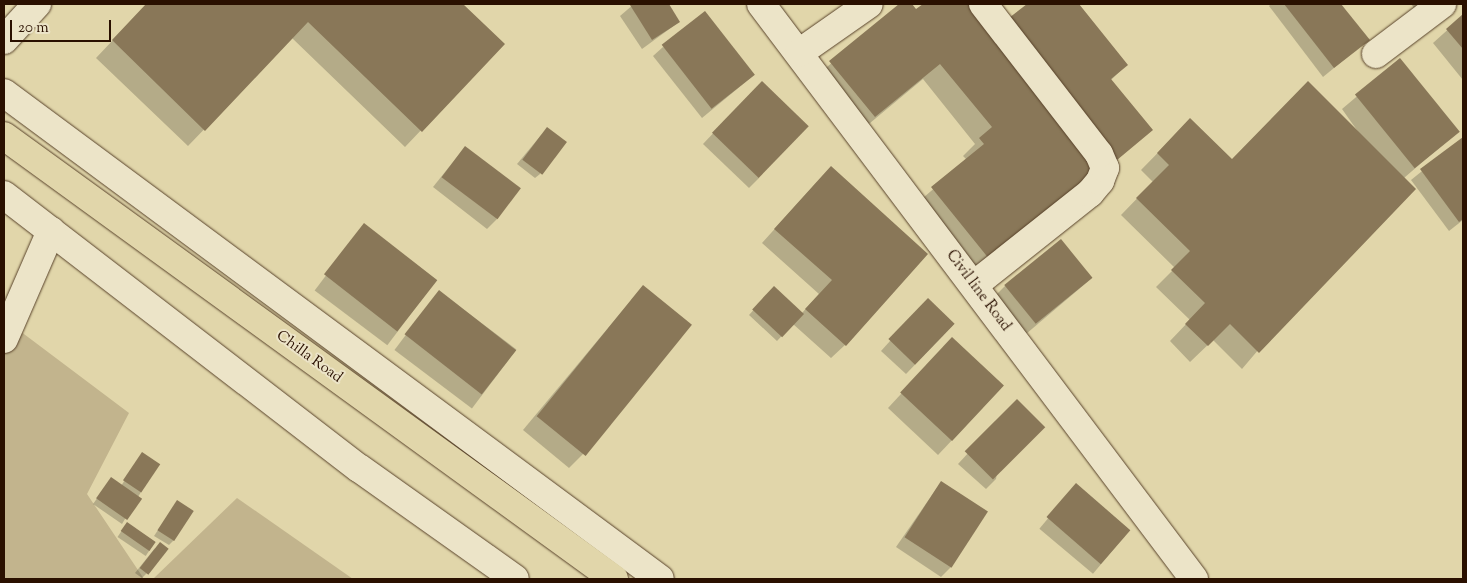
<!DOCTYPE html>
<html>
<head>
<meta charset="utf-8">
<style>
	body { margin:0 }
	#map { position:relative; width:1467px; height:583px; overflow:hidden; background:#e1d6aa; font-family:"Sorts Mill Goudy",serif }
	div>[style] { position:absolute }
	.green>* { inset:0; background:#c2b48d }
	.shadow>* { inset:0; background:#0003; transform-origin:0 0 }
	.building>* { inset:0; background:#897758; transform-origin:0 0 }
	.roads { filter:drop-shadow(0 0 1px #58422a) drop-shadow(0 0 1px #58422a) }
	.minor>* { height:28px; margin:-14px; padding:0 14px; transform-origin:14px; border-radius:14px; background:#ece4c8 }
	.major>* { height:28px; margin:-14px; padding:0 14px; transform-origin:14px; border-radius:14px; background:#e1d6aa }
	span { translate:-50% -50%; white-space:nowrap; text-align:center; line-height:1.15; -webkit-text-stroke:4px #ece4c8; paint-order:stroke }
	.street-label { font-size:15px; color:#2a1000 }
	.frame { position:absolute; inset:0; border:5px solid #2a1000; pointer-events:none }
	.scale { position:absolute; left:10px; top:20px; width:101px; height:22px; box-sizing:border-box; border:2px solid #2a1000; border-top:0; padding-left:6px; font-size:15px; line-height:18px; white-space:nowrap; color:#2a1000; -webkit-text-stroke:4px #ece4c8; paint-order:stroke }
</style>
</head>
<body>
<div id="map">
	<div class="green">
		<i style="clip-path:polygon(4px 319px,129px 413px,87px 494px,144px 579px,4px 579px)"></i>
		<i style="clip-path:polygon(237px 498px,353px 579px,153px 579px)"></i>
	</div>
	<div class="shadow">
		<i style="clip-path:polygon(147px 4px,461px 4px,503px 44px,405px 147px,292px 38px,188px 146px,96px 58px)"></i>
		<i style="clip-path:polygon(634px 4px,668px 4px,679px 22px,642px 49px,620px 16px)"></i>
		<i style="clip-path:polygon(901px 4px,910px 4px,916px 11px,925px 4px,968px 4px,993px 35px,1029px 4px,1077px 4px,1126px 65px,1111px 80px,1151px 130px,973px 275px,916px 204px,967px 160px,963px 156px,975px 144px,923px 79px,858px 133px,814px 78px)"></i>
		<i style="clip-path:polygon(1271px 4px,1340px 4px,1368px 40px,1323px 77px,1269px 6px)"></i>
		<i style="clip-path:polygon(1411px 4px,1422px 4px,1415px 9px)"></i>
		<i style="clip-path:polygon(1463px 16px,1463px 80px,1433px 43px)"></i>
		<i style="clip-path:polygon(663px 47px,754px 75px,702px 118px,653px 56px)"></i>
		<i style="clip-path:polygon(1400px 60px,1457px 132px,1404px 178px,1242px 369px,1213px 340px,1190px 362px,1170px 341px,1190px 320px,1156px 287px,1175px 268px,1121px 215px,1153px 182px,1141px 170px,1190px 120px,1231px 161px,1359px 133px,1342px 109px)"></i>
		<i style="clip-path:polygon(752px 92px,759px 178px,749px 188px,703px 144px)"></i>
		<i style="clip-path:polygon(542px 134px,540px 174px,535px 178px,517px 164px)"></i>
		<i style="clip-path:polygon(1463px 138px,1463px 220px,1449px 231px,1411px 180px)"></i>
		<i style="clip-path:polygon(465px 147px,497px 219px,487px 229px,433px 187px)"></i>
		<i style="clip-path:polygon(817px 182px,845px 345px,831px 358px,793px 324px,777px 341px,749px 315px,769px 293px,802px 313px,819px 294px,762px 243px)"></i>
		<i style="left:364px;top:225px;width:91px;height:82px;rotate:37deg"></i>
		<i style="clip-path:polygon(1092px 278px,1026px 334px,995px 296px,1005px 286px)"></i>
		<i style="clip-path:polygon(643px 286px,583px 454px,569px 468px,523px 430px)"></i>
		<i style="left:439px;top:291px;width:97px;height:74px;rotate:37deg"></i>
		<i style="clip-path:polygon(918px 310px,954px 324px,906px 374px,881px 351px)"></i>
		<i style="clip-path:polygon(939px 353px,1003px 386px,938px 455px,888px 408px)"></i>
		<i style="clip-path:polygon(1007px 411px,996px 479px,986px 489px,958px 464px)"></i>
		<i style="clip-path:polygon(142px 454px,141px 492px,122px 524px,93px 504px,111px 479px,121px 486px)"></i>
		<i style="clip-path:polygon(941px 482px,951px 567px,941px 577px,896px 547px)"></i>
		<i style="left:1076px;top:485px;width:70px;height:57px;rotate:40deg"></i>
		<i style="clip-path:polygon(177px 502px,174px 540px,169px 545px,154px 536px)"></i>
		<i style="left:127px;top:523px;width:34px;height:17px;rotate:34deg"></i>
		<i style="clip-path:polygon(155px 548px,147px 573px,142px 578px,135px 573px)"></i>
	</div>
	<div class="building">
		<i style="clip-path:polygon(146px 4px,463px 4px,505px 44px,422px 132px,308px 22px,205px 131px,112px 40px)"></i>
		<i style="clip-path:polygon(632px 4px,669px 4px,680px 22px,652px 40px,630px 5px)"></i>
		<i style="clip-path:polygon(899px 4px,912px 4px,916px 9px,923px 4px,969px 4px,1102px 168px,990px 260px,931px 187px,984px 144px,979px 138px,992px 127px,940px 64px,875px 117px,829px 61px)"></i>
		<i style="clip-path:polygon(1027px 4px,1079px 4px,1128px 65px,1111px 79px,1153px 130px,1117px 160px,1005px 21px)"></i>
		<i style="clip-path:polygon(1284px 4px,1341px 4px,1370px 40px,1334px 68px)"></i>
		<i style="left:705px;top:11px;width:81px;height:55px;rotate:52deg"></i>
		<i style="clip-path:polygon(1463px 14px,1463px 49px,1446px 29px)"></i>
		<i style="left:1400px;top:58px;width:95px;height:58px;rotate:51deg"></i>
		<i style="left:762px;top:81px;width:65px;height:72px;rotate:44deg"></i>
		<i style="clip-path:polygon(1308px 81px,1416px 189px,1259px 353px,1230px 324px,1208px 346px,1185px 324px,1205px 303px,1171px 270px,1190px 251px,1136px 198px,1169px 165px,1157px 153px,1190px 118px,1232px 159px)"></i>
		<i style="left:547px;top:127px;width:25px;height:41px;rotate:37deg"></i>
		<i style="clip-path:polygon(1463px 137px,1463px 219px,1459px 222px,1420px 169px)"></i>
		<i style="left:465px;top:146px;width:70px;height:39px;rotate:37deg"></i>
		<i style="clip-path:polygon(831px 166px,928px 254px,846px 346px,805px 309px,832px 280px,774px 229px)"></i>
		<i style="left:364px;top:223px;width:93px;height:65px;rotate:38deg"></i>
		<i style="left:1061px;top:239px;width:50px;height:73px;rotate:51deg"></i>
		<i style="left:643px;top:285px;width:63px;height:169px;rotate:39deg"></i>
		<i style="left:774px;top:286px;width:41px;height:32px;rotate:43deg"></i>
		<i style="left:439px;top:290px;width:98px;height:56px;rotate:38deg"></i>
		<i style="left:928px;top:298px;width:37px;height:57px;rotate:44deg"></i>
		<i style="left:952px;top:337px;width:71px;height:76px;rotate:43deg"></i>
		<i style="left:1017px;top:399px;width:40px;height:74px;rotate:45deg"></i>
		<i style="left:142px;top:452px;width:22px;height:34px;rotate:34deg"></i>
		<i style="left:111px;top:477px;width:38px;height:26px;rotate:35deg"></i>
		<i style="left:941px;top:481px;width:56px;height:67px;rotate:33deg"></i>
		<i style="left:1076px;top:483px;width:72px;height:45px;rotate:41deg"></i>
		<i style="left:177px;top:500px;width:20px;height:36px;rotate:33deg"></i>
		<i style="left:127px;top:522px;width:35px;height:11px;rotate:35deg"></i>
		<i style="left:160px;top:542px;width:11px;height:33px;rotate:38deg"></i>
	</div>
	<div class="roads">
		<div class="minor">
			<i style="left:761px;top:4px;width:720px;rotate:53.02deg"></i>
			<i style="left:4px;top:40px;width:49px;rotate:-47.5deg"></i>
			<i style="left:799px;top:53px;width:85px;rotate:-35deg"></i>
			<i style="left:1376px;top:54px;width:83px;rotate:-37.1deg"></i>
			<i style="left:4px;top:93px;width:816px;rotate:36.53deg"></i>
			<i style="left:4px;top:195px;width:448px;rotate:37.6deg"></i>
			<i style="left:359px;top:468px;width:191px;rotate:35.4deg"></i>
			<i style="left:974px;top:285px;width:148px;rotate:-38.4deg"></i>
			<i style="left:1090px;top:193px;width:16px;rotate:-50deg"></i>
			<i style="left:1100px;top:181px;width:14px;rotate:-69deg"></i>
			<i style="left:1105px;top:168px;width:15px;rotate:-113deg"></i>
			<i style="left:1099px;top:154px;width:190px;rotate:-127.7deg"></i>
			<i style="left:4px;top:339px;width:118px;rotate:-66.5deg"></i>
		</div>
		<div class="major">
			<i style="left:4px;top:136px;width:754px;rotate:35.99deg"></i>
		</div>
	</div>
	<div class="street-label">
		<span style="left:978px;top:291px;rotate:53deg">Civil line Road</span>
		<span style="left:309px;top:357px;rotate:36deg">Chilla Road</span>
	</div>
	<div class="frame"></div>
	<div class="scale">20 m</div>
</div>
</body>
</html>
